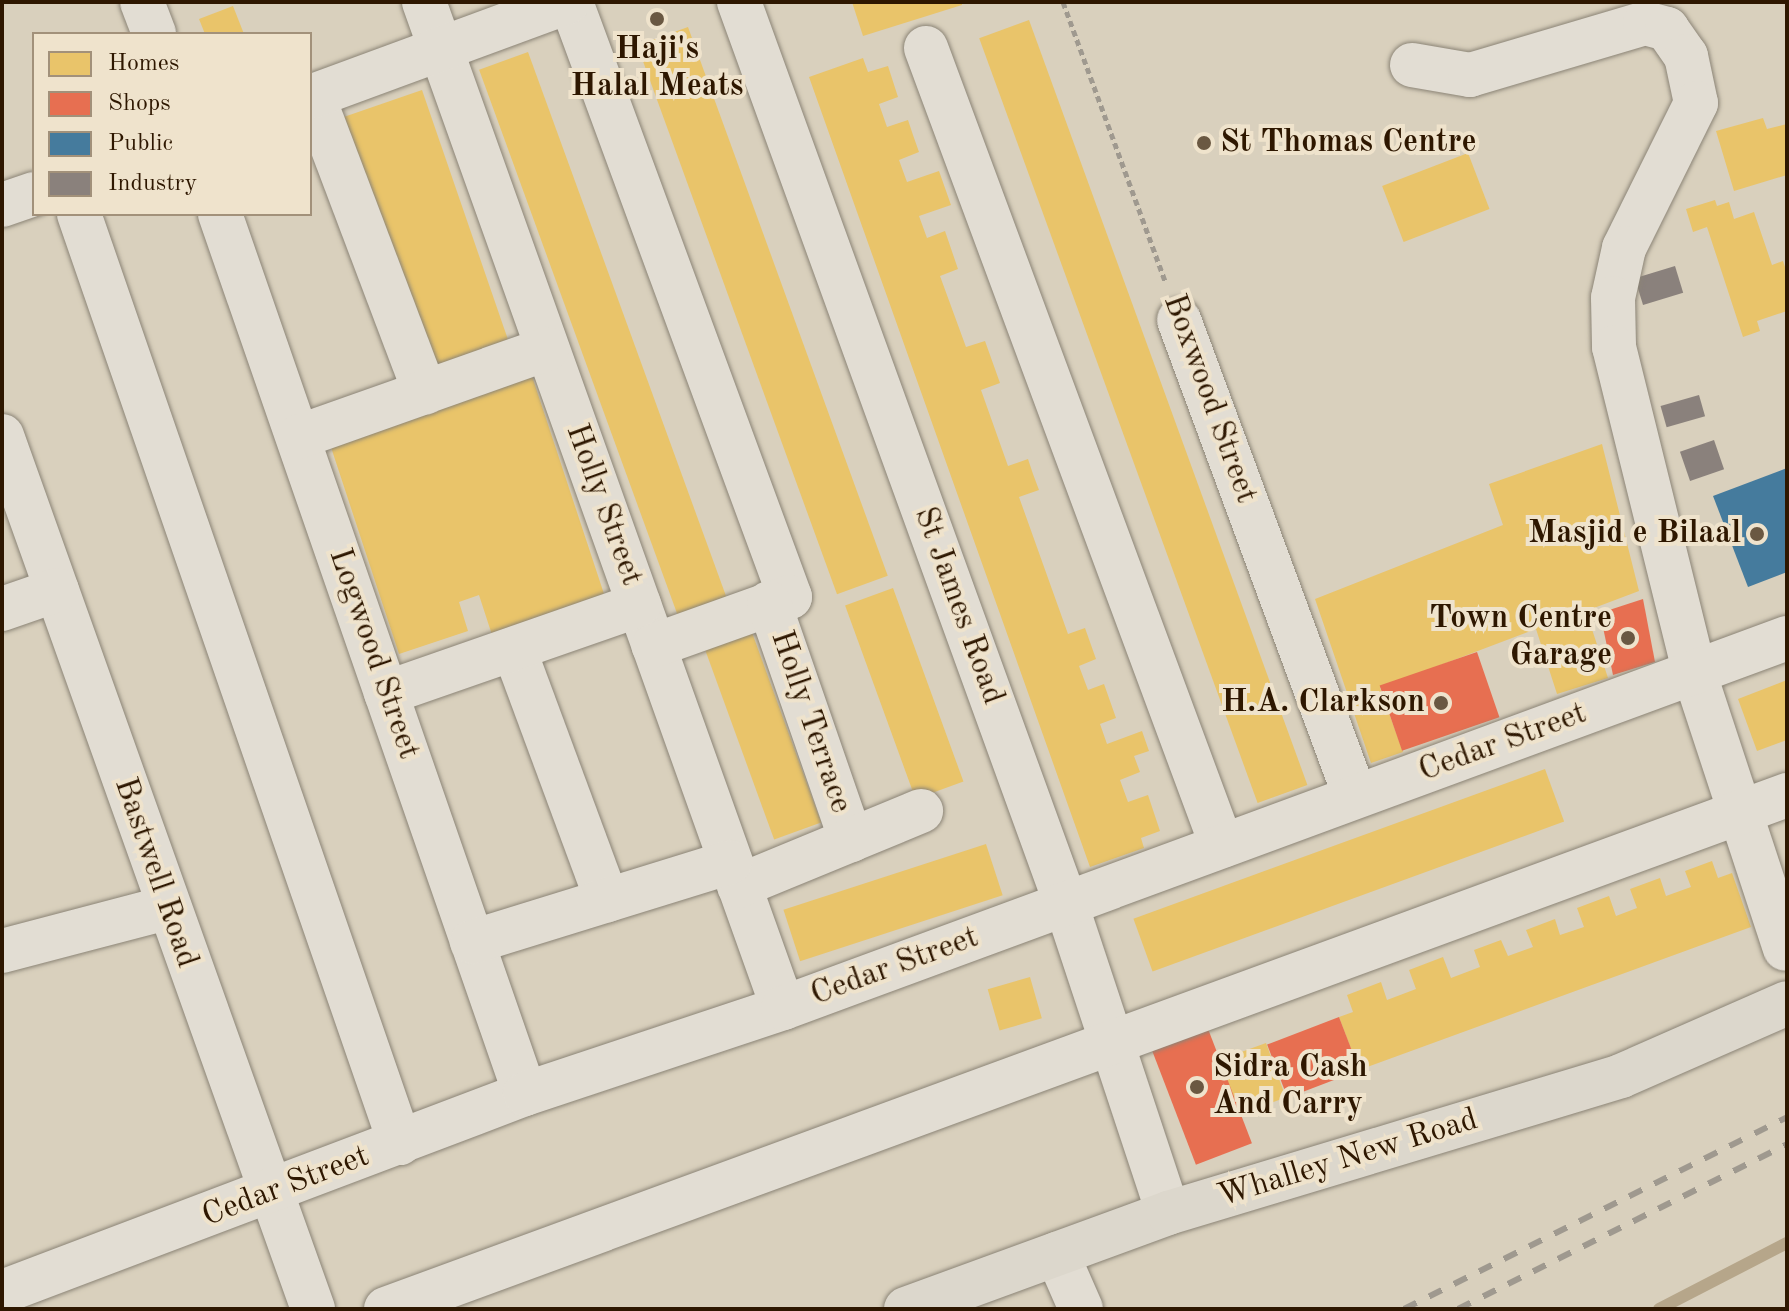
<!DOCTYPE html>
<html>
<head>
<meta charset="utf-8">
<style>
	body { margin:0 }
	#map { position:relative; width:1789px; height:1311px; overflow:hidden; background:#d9d0bd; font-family:"Old Standard TT",serif }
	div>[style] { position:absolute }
	.homes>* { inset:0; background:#e9c46a; transform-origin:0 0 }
	.shops>* { inset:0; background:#e76f51; transform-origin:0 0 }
	.public>* { inset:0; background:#457b9d }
	.industry>* { inset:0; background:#8a817c; transform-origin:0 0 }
	.stream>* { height:12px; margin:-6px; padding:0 6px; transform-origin:6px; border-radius:6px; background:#b6a68a }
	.path>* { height:5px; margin-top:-2.5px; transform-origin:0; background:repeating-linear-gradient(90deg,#9f998f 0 6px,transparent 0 10px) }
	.roads { filter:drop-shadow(0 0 2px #8b8476) drop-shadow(0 0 2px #8b8476) }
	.minor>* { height:44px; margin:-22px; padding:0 22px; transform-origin:22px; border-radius:22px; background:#e2ddd3 }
	.highway>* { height:44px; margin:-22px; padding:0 22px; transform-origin:22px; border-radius:22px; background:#dcd7cc }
	.rail>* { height:6px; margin-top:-3px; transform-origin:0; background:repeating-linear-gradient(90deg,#9f998f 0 14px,transparent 0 28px) }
	.dots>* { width:22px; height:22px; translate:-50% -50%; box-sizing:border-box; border:4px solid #efe3cc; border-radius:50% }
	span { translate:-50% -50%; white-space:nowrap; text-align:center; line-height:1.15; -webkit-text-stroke:8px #efe3cc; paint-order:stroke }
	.poi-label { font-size:32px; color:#2e1700; font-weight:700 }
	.left { translate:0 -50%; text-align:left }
	.right { translate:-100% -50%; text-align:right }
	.street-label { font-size:32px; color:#2e1700 }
	.frame { position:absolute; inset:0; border:4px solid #2e1700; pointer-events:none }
	.legend { position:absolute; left:32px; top:32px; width:280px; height:184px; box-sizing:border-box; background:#efe3cc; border:2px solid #a2917a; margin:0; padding:10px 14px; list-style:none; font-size:24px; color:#2e1700 }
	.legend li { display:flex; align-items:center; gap:16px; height:40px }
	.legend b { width:40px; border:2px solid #a2917a }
</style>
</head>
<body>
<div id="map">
	<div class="homes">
		<i style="clip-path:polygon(852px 2px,962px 2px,962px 5px,863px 36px)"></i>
		<i style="clip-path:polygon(233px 6px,244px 34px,205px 34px,199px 19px)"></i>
		<i style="left:1029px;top:20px;width:814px;height:53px;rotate:70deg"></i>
		<i style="left:688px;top:27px;width:584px;height:54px;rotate:70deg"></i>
		<i style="left:528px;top:52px;width:592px;height:52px;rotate:70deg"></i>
		<i style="clip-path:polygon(863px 58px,868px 72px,888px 66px,898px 97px,879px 104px,887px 127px,908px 120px,913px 135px,919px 152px,899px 160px,907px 182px,939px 171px,951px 205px,919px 216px,927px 238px,945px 231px,958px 269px,940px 276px,966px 347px,985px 341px,1000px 383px,981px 390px,1008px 466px,1028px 459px,1033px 474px,1039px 490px,1019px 497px,1068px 634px,1085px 628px,1096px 659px,1079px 666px,1088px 690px,1104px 684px,1116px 718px,1100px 724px,1107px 744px,1142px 731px,1149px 751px,1134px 756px,1140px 772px,1120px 780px,1128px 802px,1148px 795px,1160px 831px,1141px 838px,1144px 848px,1090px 867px,809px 77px)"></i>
		<i style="left:422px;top:90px;width:273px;height:82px;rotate:71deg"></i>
		<i style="clip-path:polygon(1763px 118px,1767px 129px,1787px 124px,1787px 175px,1734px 191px,1716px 131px)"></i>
		<i style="left:1468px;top:153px;width:60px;height:92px;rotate:69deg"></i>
		<i style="clip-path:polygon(1715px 200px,1717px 206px,1729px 202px,1734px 219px,1754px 212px,1772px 265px,1783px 261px,1787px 273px,1787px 311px,1757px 321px,1760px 331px,1743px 337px,1707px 227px,1693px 232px,1686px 209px)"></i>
		<i style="clip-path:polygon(529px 367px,606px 600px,493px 638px,479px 595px,459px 602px,468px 631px,399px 654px,327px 435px)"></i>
		<i style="clip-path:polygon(1602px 444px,1639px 591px,1586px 611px,1608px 678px,1557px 694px,1536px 629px,1380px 688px,1403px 752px,1371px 763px,1315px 599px,1503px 525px,1489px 484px)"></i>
		<i style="left:893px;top:588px;width:206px;height:51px;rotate:70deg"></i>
		<i style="left:750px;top:627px;width:208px;height:50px;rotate:70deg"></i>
		<i style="clip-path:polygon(1787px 680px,1787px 740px,1757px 751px,1738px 699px)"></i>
		<i style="left:1545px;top:769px;width:56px;height:438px;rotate:70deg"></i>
		<i style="left:986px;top:844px;width:54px;height:213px;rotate:72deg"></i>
		<i style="clip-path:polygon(1712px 861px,1718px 878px,1732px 873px,1751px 927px,1359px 1070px,1339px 1017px,1353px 1012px,1347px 995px,1381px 982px,1387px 1000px,1416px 989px,1409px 970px,1443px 957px,1451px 978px,1480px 967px,1474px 950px,1501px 940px,1508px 956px,1533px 947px,1526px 930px,1555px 919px,1560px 935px,1584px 927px,1577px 908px,1609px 896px,1616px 916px,1637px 908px,1630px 889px,1660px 878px,1666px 896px,1691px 887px,1685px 871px)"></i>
		<i style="left:1030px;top:977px;width:43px;height:44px;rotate:74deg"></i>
		<i style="left:1266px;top:1043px;width:58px;height:49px;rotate:70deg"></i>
	</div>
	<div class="shops">
		<i style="clip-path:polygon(1643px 599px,1655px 662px,1613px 675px,1600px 613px)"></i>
		<i style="left:1477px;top:652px;width:69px;height:103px;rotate:71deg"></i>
		<i style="left:1339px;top:1017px;width:57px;height:77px;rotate:69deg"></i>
		<i style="left:1205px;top:1021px;width:131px;height:60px;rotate:69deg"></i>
	</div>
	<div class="public">
		<i style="clip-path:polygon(1787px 468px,1787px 572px,1748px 587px,1713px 496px)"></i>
	</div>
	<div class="industry">
		<i style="left:1675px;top:266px;width:28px;height:42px;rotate:73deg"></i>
		<i style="left:1699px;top:395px;width:22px;height:40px;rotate:74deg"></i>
		<i style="left:1714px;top:440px;width:31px;height:36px;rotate:71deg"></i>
	</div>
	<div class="stream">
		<i style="left:1659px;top:1309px;width:144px;rotate:-27.3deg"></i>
	</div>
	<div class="path">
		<i style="left:1063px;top:2px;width:299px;rotate:69.9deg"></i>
	</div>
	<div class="roads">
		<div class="minor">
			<i style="left:142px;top:2px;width:34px;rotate:69deg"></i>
			<i style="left:424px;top:2px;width:1068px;rotate:70.36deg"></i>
			<i style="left:571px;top:2px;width:634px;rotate:69.79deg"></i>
			<i style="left:790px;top:597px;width:145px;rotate:160.3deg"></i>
			<i style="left:739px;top:2px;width:959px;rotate:70.07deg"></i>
			<i style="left:1066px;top:904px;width:325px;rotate:71.7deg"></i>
			<i style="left:926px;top:48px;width:851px;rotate:69.65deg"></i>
			<i style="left:1412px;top:65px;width:59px;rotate:9.8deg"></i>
			<i style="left:1470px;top:75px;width:183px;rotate:-16.5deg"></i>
			<i style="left:1645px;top:23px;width:23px;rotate:15deg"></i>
			<i style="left:1667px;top:29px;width:33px;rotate:55deg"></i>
			<i style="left:1686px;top:56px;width:48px;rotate:78deg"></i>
			<i style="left:1696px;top:103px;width:162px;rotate:116.4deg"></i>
			<i style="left:1624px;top:248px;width:51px;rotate:102.4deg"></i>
			<i style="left:1613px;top:298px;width:49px;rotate:88.8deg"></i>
			<i style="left:1614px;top:347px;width:338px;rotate:76.1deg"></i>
			<i style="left:1695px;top:675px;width:288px;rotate:71.8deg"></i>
			<i style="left:313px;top:96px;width:317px;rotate:69.3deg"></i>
			<i style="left:310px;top:97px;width:275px;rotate:-20.2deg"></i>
			<i style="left:2px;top:205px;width:34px;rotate:-19deg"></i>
			<i style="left:79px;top:214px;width:983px;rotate:70.94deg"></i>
			<i style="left:220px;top:214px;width:931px;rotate:70.88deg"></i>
			<i style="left:1179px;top:320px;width:507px;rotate:69.71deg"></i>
			<i style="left:2px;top:436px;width:927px;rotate:70.39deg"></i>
			<i style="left:298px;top:437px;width:264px;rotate:-19.5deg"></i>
			<i style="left:769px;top:603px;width:251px;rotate:70.9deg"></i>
			<i style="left:2px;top:609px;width:58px;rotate:-19.1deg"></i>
			<i style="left:514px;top:649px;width:268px;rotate:69.7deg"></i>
			<i style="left:386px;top:693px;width:268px;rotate:-19.2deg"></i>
			<i style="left:739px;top:886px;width:197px;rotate:-22.4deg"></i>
			<i style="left:472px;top:942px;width:270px;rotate:-17.2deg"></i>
			<i style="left:2px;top:951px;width:170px;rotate:-14.7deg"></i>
			<i style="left:1057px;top:1254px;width:60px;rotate:66.4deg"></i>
			<i style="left:2px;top:1292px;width:559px;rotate:-20.74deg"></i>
			<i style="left:525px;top:1094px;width:272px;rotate:-18.4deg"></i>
			<i style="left:783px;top:1008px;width:1070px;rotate:-20.23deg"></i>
			<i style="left:386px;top:1309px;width:1492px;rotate:-20.15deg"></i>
		</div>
		<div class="highway">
			<i style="left:906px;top:1309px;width:279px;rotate:-20.1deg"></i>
			<i style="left:1168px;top:1213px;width:473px;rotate:-16.8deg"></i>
			<i style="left:1621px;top:1076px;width:181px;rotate:-23.7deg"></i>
		</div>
	</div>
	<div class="rail">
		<i style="left:1404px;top:1309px;width:428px;rotate:-26.6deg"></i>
		<i style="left:1458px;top:1309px;width:368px;rotate:-26.6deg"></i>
	</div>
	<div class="dots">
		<i style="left:657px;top:19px;background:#6a5842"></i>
		<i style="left:1204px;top:143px;background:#6a5842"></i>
		<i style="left:1757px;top:534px;background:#6a5842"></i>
		<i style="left:1628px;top:638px;background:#6a5842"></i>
		<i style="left:1441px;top:703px;background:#6a5842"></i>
		<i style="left:1197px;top:1087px;background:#6a5842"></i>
	</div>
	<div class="poi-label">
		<span style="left:657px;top:69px">Haji's<br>Halal Meats</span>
		<span class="left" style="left:1220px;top:143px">St Thomas Centre</span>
		<span class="right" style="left:1741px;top:534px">Masjid e Bilaal</span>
		<span class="right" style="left:1612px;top:638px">Town Centre<br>Garage</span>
		<span class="right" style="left:1425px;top:703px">H.A. Clarkson</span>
		<span class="left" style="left:1213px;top:1087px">Sidra Cash<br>And Carry</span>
	</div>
	<div class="street-label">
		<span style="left:1209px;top:399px;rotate:70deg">Boxwood Street</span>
		<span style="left:603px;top:505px;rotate:70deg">Holly Street</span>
		<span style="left:958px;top:606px;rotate:70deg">St James Road</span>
		<span style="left:373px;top:654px;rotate:71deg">Logwood Street</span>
		<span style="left:810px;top:722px;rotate:71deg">Holly Terrace</span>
		<span style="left:1503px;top:743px;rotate:-20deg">Cedar Street</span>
		<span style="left:155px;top:873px;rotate:71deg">Bastwell Road</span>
		<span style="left:895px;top:967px;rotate:-20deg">Cedar Street</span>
		<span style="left:1348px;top:1159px;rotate:-17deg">Whalley New Road</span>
		<span style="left:286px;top:1187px;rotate:-21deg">Cedar Street</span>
	</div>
	<div class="frame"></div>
	<ul class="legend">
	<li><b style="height:22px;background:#e9c46a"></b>Homes</li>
	<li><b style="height:22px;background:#e76f51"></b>Shops</li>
	<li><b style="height:22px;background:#457b9d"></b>Public</li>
	<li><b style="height:22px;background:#8a817c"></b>Industry</li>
	</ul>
</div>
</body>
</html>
